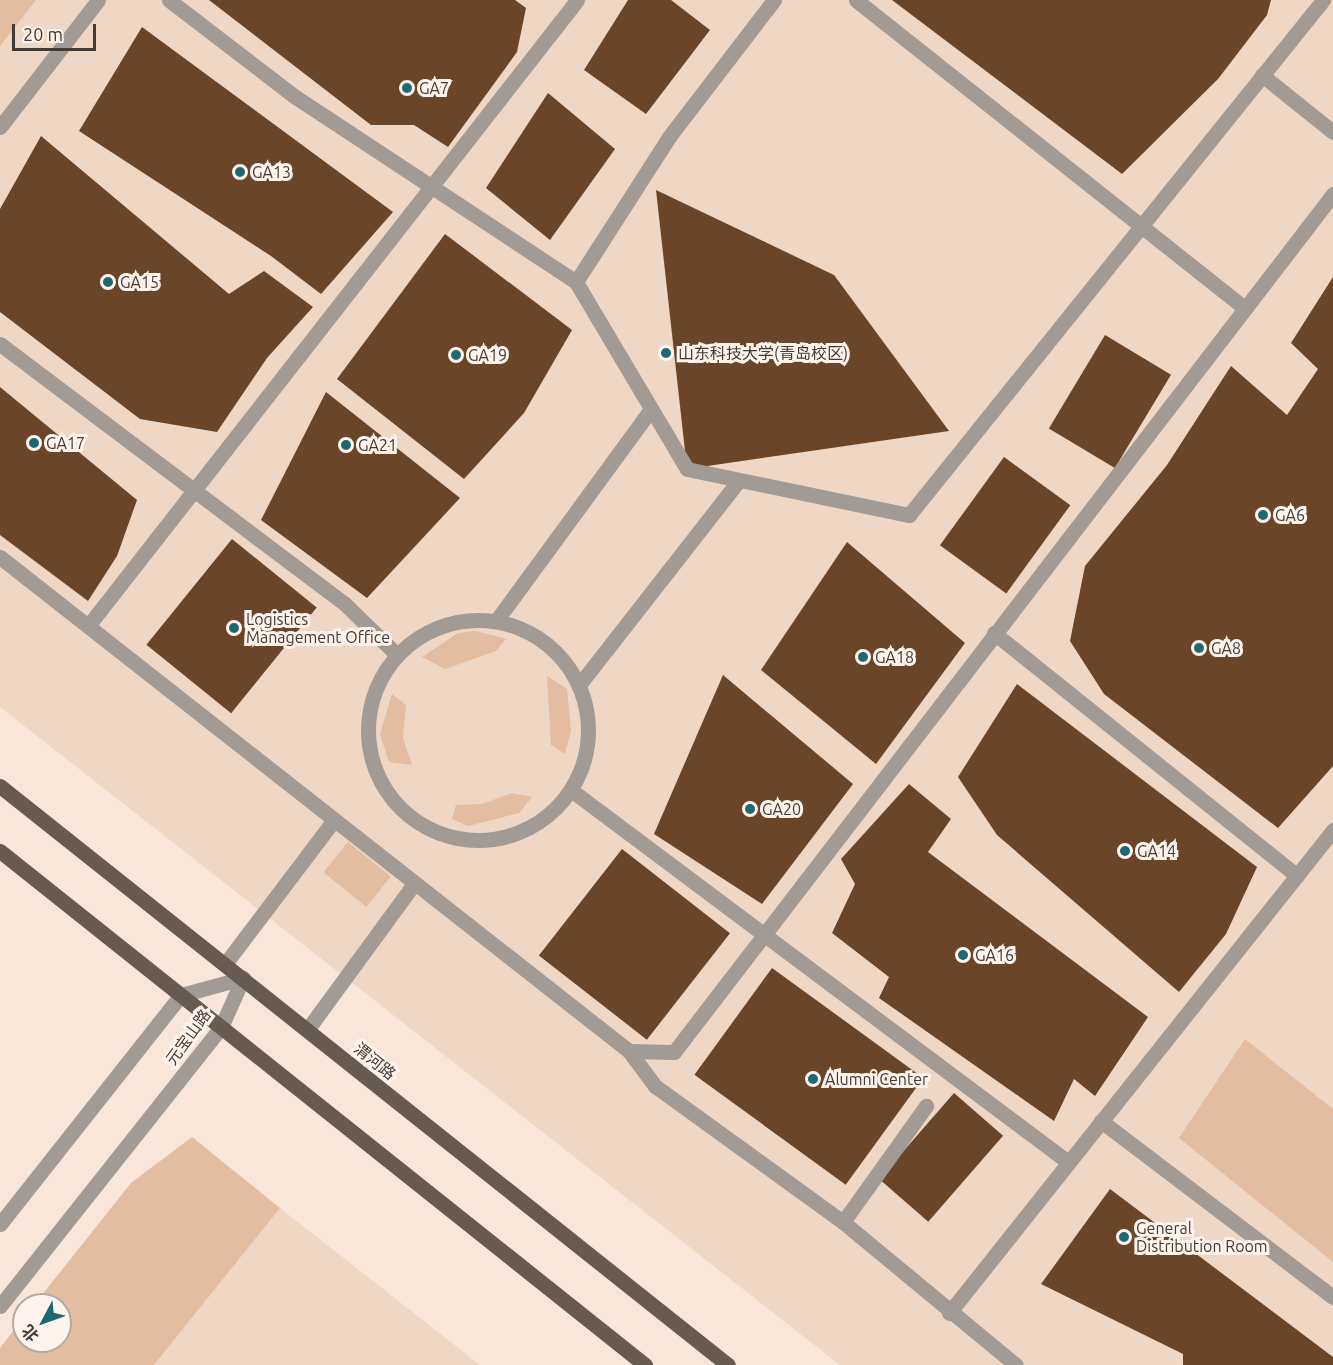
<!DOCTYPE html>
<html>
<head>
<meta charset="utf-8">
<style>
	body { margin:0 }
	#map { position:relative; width:1333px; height:1365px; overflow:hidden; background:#f7e6d9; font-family:Ubuntu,"Noto Sans SC",sans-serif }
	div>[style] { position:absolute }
	.built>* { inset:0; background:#efd7c6 }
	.green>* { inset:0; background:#e4bc9f; transform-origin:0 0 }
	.building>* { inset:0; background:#6a4527; transform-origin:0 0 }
	.minor>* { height:15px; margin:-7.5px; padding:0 7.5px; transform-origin:7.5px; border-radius:7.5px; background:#a29a95 }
	.minor>.ring { margin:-7.5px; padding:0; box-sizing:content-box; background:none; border:15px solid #a29a95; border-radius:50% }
	.major>* { height:15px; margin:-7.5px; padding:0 7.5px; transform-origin:7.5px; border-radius:7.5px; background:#665a51 }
	.dots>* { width:16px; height:16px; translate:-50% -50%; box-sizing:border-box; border:3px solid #fff4ed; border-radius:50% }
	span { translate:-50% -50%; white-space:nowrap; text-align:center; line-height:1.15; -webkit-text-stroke:6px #fff4ed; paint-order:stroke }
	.poi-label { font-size:16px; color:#423b36 }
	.left { translate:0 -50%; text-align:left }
	.street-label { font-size:16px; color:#423b36 }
	.north { position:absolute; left:12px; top:1293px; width:60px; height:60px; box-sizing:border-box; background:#fff4ed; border:2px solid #b3aaa4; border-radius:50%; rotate:229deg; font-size:16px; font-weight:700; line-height:24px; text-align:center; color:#423b36 }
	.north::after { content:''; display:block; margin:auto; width:21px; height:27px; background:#1e6872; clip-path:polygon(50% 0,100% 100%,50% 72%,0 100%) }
	.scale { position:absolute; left:12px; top:24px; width:84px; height:27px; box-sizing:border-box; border:3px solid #423b36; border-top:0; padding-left:8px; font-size:18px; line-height:21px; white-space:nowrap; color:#423b36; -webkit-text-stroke:4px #fff4ed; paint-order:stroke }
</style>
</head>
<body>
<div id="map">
	<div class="built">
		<i style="clip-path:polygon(0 0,1333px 0,1333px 1365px,840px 1365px,0 707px)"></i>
		<i style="clip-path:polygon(280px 1208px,480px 1365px,154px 1365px)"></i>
	</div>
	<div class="green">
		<i style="clip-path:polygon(0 0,36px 0,0 46px)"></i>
		<i style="clip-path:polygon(476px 631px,506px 639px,496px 651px,445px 669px,422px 657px,458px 633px)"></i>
		<i style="clip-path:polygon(547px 676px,567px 689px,571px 731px,565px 754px,551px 745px)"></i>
		<i style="clip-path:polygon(392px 694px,406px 705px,403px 738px,412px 765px,389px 762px,380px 734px)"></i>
		<i style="clip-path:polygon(512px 793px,532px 797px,519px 813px,468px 826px,452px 819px,456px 805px,482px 804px)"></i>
		<i style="left:348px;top:842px;width:55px;height:39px;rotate:39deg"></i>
		<i style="clip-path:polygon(1245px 1039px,1333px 1109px,1333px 1262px,1179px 1138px)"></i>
		<i style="clip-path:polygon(192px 1137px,280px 1208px,154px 1365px,0 1365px,0 1348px,24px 1317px,24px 1341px,60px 1341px,60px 1305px,34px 1305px,131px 1183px)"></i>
	</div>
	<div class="building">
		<i style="clip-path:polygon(209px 0,515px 0,526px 8px,517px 52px,448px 147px,414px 125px,371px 125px)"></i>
		<i style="clip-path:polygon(628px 0,671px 0,710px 30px,646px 114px,584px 70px)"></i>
		<i style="clip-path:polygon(892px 0,1271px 0,1267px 15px,1218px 79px,1122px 174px)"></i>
		<i style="clip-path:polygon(142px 27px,393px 212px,321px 294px,271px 256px,79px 131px)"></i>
		<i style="clip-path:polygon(548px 93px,615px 149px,550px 240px,486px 188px)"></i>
		<i style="clip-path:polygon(41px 136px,229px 294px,264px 271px,313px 307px,267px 358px,217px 432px,140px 419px,0 312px,0 209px)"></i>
		<i style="clip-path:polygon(656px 190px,834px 275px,949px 431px,687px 469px)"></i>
		<i style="clip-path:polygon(445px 234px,572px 330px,524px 413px,464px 479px,337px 379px)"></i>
		<i style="clip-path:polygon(1333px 277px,1333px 766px,1278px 828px,1104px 694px,1070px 641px,1085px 566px,1167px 465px,1231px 366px,1287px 415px,1318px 369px,1291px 343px)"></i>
		<i style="left:1105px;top:335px;width:77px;height:109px;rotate:31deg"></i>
		<i style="clip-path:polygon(0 387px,137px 500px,117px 556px,88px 601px,0 535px)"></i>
		<i style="clip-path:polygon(326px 392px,460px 498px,367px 598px,261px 520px)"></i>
		<i style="left:1004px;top:457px;width:82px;height:109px;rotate:36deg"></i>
		<i style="left:232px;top:539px;width:109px;height:136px;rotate:39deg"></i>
		<i style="clip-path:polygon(847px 542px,965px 643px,876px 764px,761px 670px)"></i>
		<i style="clip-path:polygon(723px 675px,853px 784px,762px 904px,654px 834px)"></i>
		<i style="clip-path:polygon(1017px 684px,1257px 867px,1226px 934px,1179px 992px,997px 835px,958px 777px)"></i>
		<i style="clip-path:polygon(909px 784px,951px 819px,928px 852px,1148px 1017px,1095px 1096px,1074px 1079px,1054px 1121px,879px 998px,889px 977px,832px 933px,855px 884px,841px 859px)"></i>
		<i style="left:622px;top:849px;width:137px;height:135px;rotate:38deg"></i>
		<i style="left:772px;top:968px;width:187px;height:132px;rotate:36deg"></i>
		<i style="left:954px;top:1093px;width:65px;height:114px;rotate:41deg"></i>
		<i style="clip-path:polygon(1110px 1189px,1333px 1357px,1333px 1365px,1183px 1365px,1183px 1354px,1041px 1284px)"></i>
	</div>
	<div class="minor">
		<i style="left:169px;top:0;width:158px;rotate:37.5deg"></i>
		<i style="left:294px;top:96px;width:338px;rotate:33.4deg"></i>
		<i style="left:774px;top:0;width:173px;rotate:127.5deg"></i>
		<i style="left:669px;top:137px;width:172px;rotate:122.7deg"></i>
		<i style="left:576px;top:282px;width:217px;rotate:59.3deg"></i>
		<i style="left:687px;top:469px;width:227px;rotate:11.7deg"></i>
		<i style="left:909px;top:515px;width:661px;rotate:-51.2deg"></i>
		<i style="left:856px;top:0;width:496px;rotate:38.4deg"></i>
		<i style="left:1262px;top:75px;width:91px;rotate:38.8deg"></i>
		<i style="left:0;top:127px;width:160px;rotate:-52.3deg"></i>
		<i style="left:0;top:344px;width:431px;rotate:37deg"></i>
		<i style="left:344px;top:603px;width:73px;rotate:44.4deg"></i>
		<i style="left:0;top:557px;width:800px;rotate:38.15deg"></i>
		<i style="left:629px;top:1051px;width:44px;rotate:53.4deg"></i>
		<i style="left:655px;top:1086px;width:232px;rotate:35.9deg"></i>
		<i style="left:843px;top:1222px;width:224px;rotate:39.6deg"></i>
		<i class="ring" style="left:368px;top:620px;width:205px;height:205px"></i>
		<i style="left:496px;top:621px;width:263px;rotate:-53.8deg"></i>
		<i style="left:88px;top:626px;width:794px;rotate:-52deg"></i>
		<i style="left:994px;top:633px;width:388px;rotate:38.7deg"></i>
		<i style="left:579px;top:685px;width:260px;rotate:-52deg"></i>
		<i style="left:571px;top:790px;width:621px;rotate:36.81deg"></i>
		<i style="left:225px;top:964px;width:181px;rotate:-52.9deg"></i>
		<i style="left:307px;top:1030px;width:181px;rotate:-53.8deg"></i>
		<i style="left:629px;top:1051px;width:45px;rotate:1.3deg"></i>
		<i style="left:674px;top:1052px;width:1082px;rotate:-52.47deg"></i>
		<i style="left:1101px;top:1121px;width:291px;rotate:37.2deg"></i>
		<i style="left:843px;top:1222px;width:143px;rotate:-54.4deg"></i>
		<i style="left:0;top:1224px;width:292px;rotate:-51.7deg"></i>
		<i style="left:181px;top:995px;width:64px;rotate:-15.3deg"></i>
		<i style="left:0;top:1306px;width:356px;rotate:-51.6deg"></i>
		<i style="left:221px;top:1027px;width:54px;rotate:-65.8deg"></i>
		<i style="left:949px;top:1313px;width:617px;rotate:-51.51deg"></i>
	</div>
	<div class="major">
		<i style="left:0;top:786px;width:930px;rotate:38.5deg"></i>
		<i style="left:0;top:851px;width:825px;rotate:38.55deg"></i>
	</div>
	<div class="dots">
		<i style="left:407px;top:88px;background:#1e6872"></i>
		<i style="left:240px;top:172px;background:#1e6872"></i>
		<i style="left:108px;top:282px;background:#1e6872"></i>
		<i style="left:666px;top:353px;background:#1e6872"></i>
		<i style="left:456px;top:355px;background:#1e6872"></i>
		<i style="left:34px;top:443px;background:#1e6872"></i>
		<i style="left:346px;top:445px;background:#1e6872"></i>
		<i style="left:1263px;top:515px;background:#1e6872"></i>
		<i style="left:234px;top:628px;background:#1e6872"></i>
		<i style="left:1199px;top:648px;background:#1e6872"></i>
		<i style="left:863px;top:657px;background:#1e6872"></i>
		<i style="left:750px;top:809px;background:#1e6872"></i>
		<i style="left:1125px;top:851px;background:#1e6872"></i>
		<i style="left:963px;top:955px;background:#1e6872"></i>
		<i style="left:813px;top:1079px;background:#1e6872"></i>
		<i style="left:1124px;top:1237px;background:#1e6872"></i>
	</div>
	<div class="poi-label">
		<span class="left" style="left:419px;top:88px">GA7</span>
		<span class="left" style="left:252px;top:172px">GA13</span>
		<span class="left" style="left:120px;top:282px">GA15</span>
		<span class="left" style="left:678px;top:353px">山东科技大学(青岛校区)</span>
		<span class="left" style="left:468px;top:355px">GA19</span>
		<span class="left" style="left:46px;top:443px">GA17</span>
		<span class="left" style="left:358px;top:445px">GA21</span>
		<span class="left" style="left:1275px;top:515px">GA6</span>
		<span class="left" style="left:246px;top:628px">Logistics<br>Management Office</span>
		<span class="left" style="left:1211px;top:648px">GA8</span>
		<span class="left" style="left:875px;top:657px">GA18</span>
		<span class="left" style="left:762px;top:809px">GA20</span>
		<span class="left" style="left:1137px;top:851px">GA14</span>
		<span class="left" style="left:975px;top:955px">GA16</span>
		<span class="left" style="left:825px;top:1079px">Alumni Center</span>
		<span class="left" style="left:1136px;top:1237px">General<br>Distribution Room</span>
	</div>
	<div class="street-label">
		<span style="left:188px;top:1037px;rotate:-54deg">元宝山路</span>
		<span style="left:375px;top:1061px;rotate:39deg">渭河路</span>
	</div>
	<div class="north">北</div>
	<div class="scale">20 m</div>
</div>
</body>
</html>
